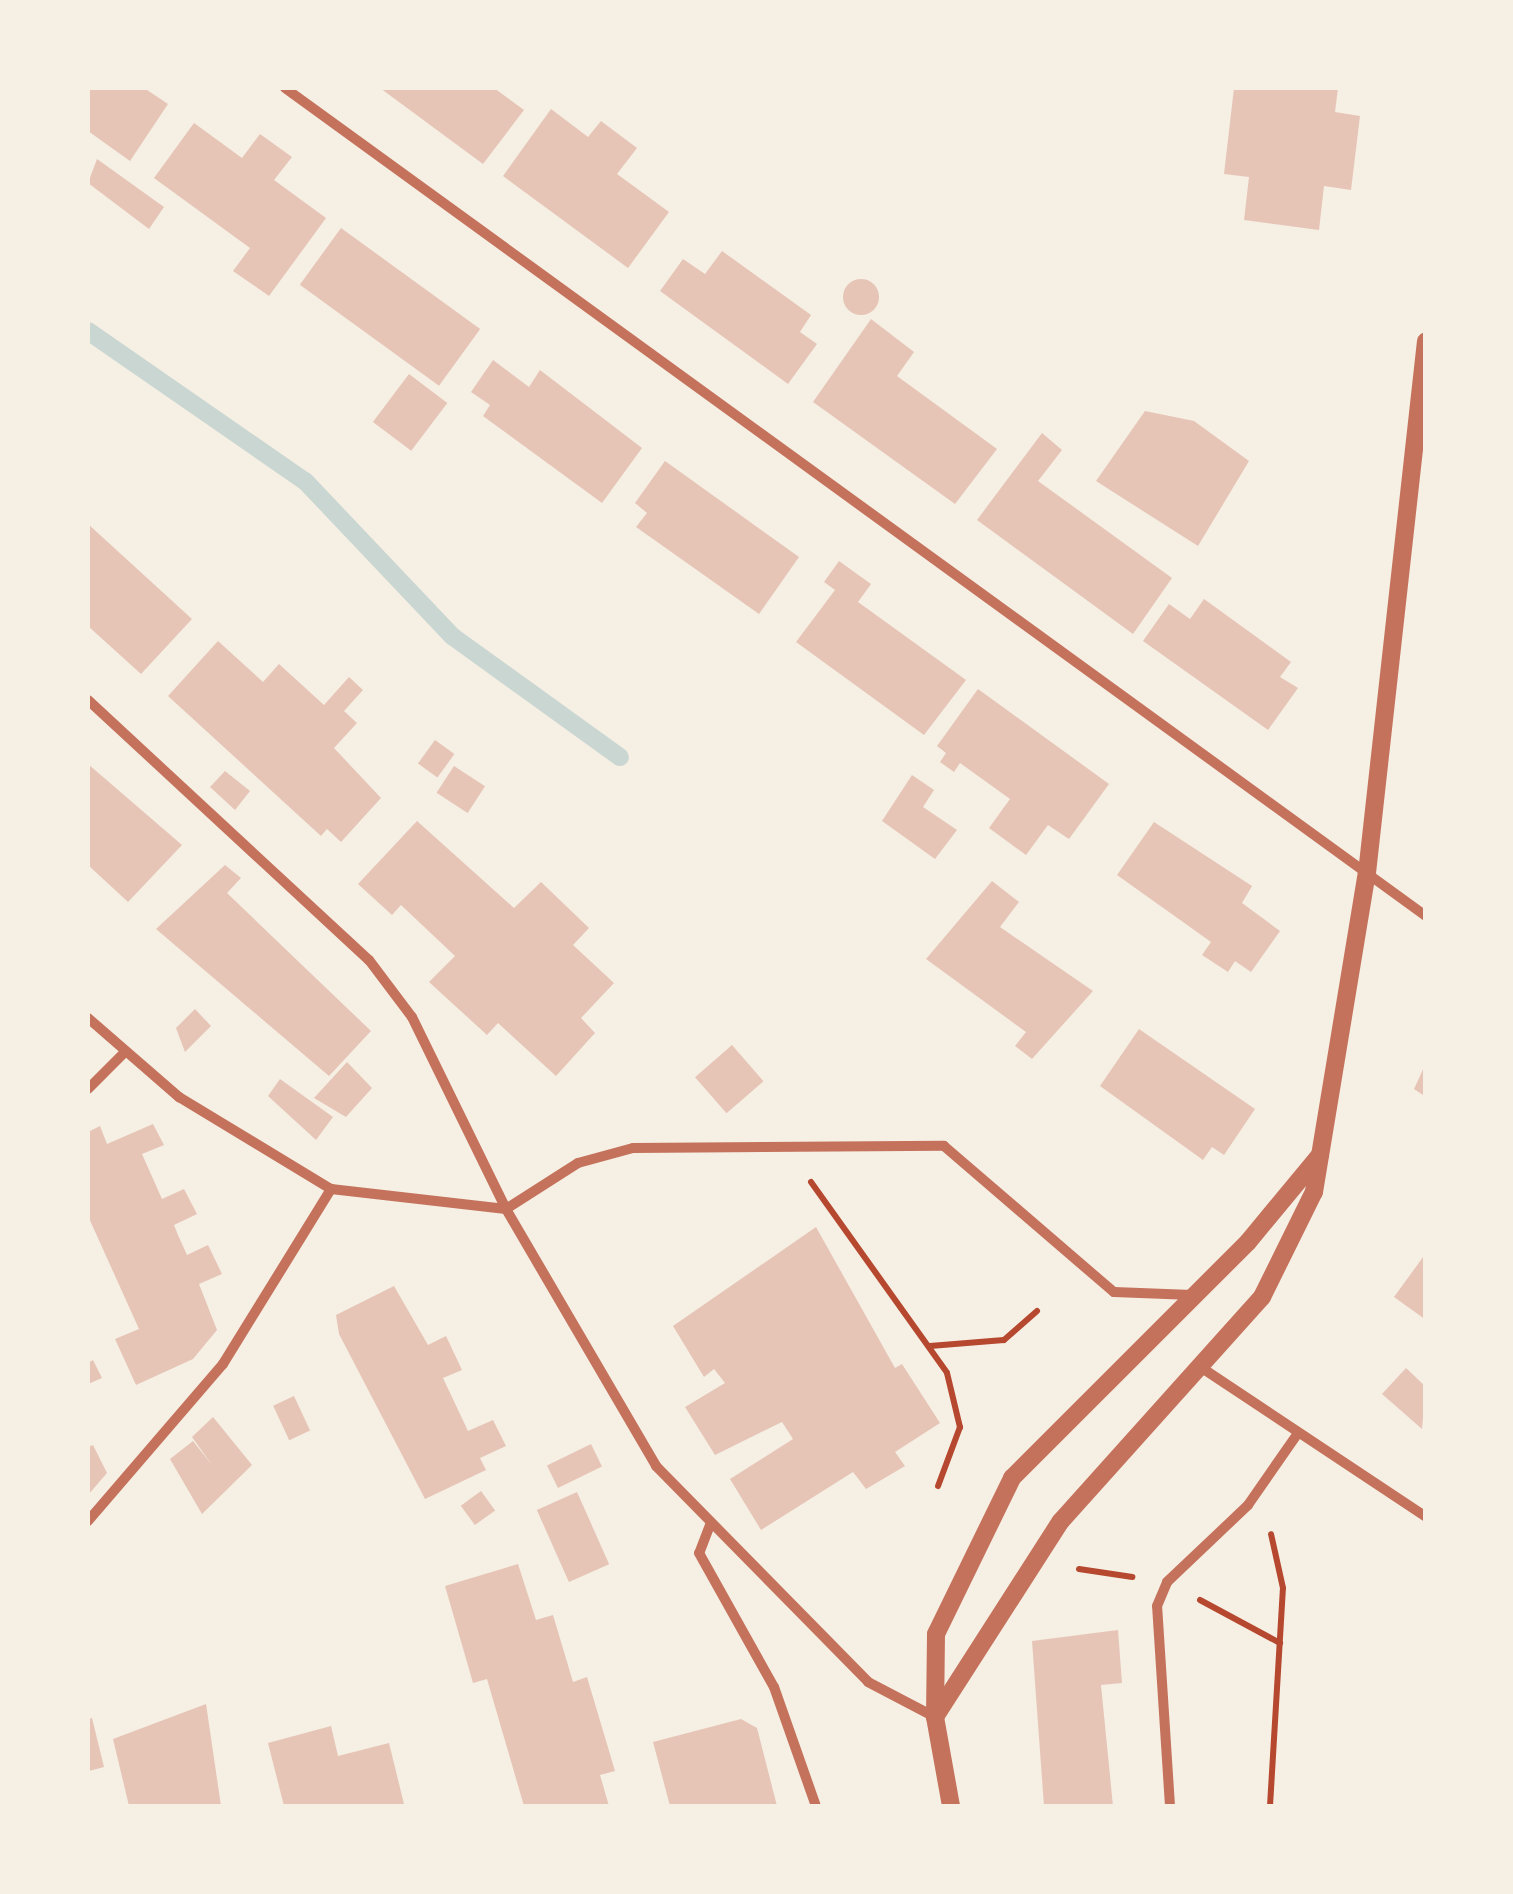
<!DOCTYPE html>
<html>
<head>
<meta charset="utf-8">
<style>
	body { margin:0 }
	#map { position:relative; width:1513px; height:1894px; overflow:hidden; background:#f6efe4; font-family:"Roboto Serif",serif }
	div>[style] { position:absolute }
	.stream>* { height:18px; margin:-9px; padding:0 9px; transform-origin:9px; border-radius:9px; background:#c9d6d2 }
	.building>* { inset:0; background:#e6c5b7; transform-origin:0 0 }
	.round { border-radius:50% }
	.path>* { height:6px; margin:-3px; padding:0 3px; transform-origin:3px; border-radius:3px; background:#b5482f }
	.minor>* { height:10px; margin:-5px; padding:0 5px; transform-origin:5px; border-radius:5px; background:#c5725c }
	.tertiary>* { height:18px; margin:-9px; padding:0 9px; transform-origin:9px; border-radius:9px; background:#c5725c }
	span { translate:-50% -50%; white-space:nowrap; text-align:center; line-height:1.15; -webkit-text-stroke:8px #f6efe4; paint-order:stroke }
	.frame { position:absolute; inset:0; border:90px solid #f6efe4; pointer-events:none }
</style>
</head>
<body>
<div id="map">
	<div class="stream">
		<i style="left:88px;top:331px;width:264px;rotate:34.7deg"></i>
		<i style="left:305px;top:481px;width:214px;rotate:46.5deg"></i>
		<i style="left:452px;top:636px;width:207px;rotate:35.8deg"></i>
	</div>
	<div class="building">
		<i style="clip-path:polygon(88px 88px,144px 88px,168px 104px,130px 161px,88px 131px)"></i>
		<i style="clip-path:polygon(380px 88px,494px 88px,524px 110px,483px 164px)"></i>
		<i style="clip-path:polygon(1234px 88px,1338px 88px,1335px 112px,1360px 116px,1351px 190px,1324px 186px,1319px 230px,1244px 220px,1249px 177px,1224px 174px)"></i>
		<i style="clip-path:polygon(551px 109px,588px 137px,601px 121px,637px 148px,617px 174px,669px 212px,628px 268px,503px 176px)"></i>
		<i style="clip-path:polygon(194px 123px,242px 158px,260px 134px,292px 157px,274px 180px,326px 218px,269px 296px,233px 271px,250px 248px,154px 178px)"></i>
		<i style="clip-path:polygon(97px 159px,164px 207px,149px 229px,88px 183px)"></i>
		<i style="left:341px;top:228px;width:172px;height:70px;rotate:36deg"></i>
		<i style="clip-path:polygon(722px 251px,811px 315px,800px 332px,817px 344px,788px 384px,660px 291px,683px 259px,705px 274px)"></i>
		<i class="round" style="left:843px;top:279px;width:36px;height:36px"></i>
		<i style="clip-path:polygon(871px 319px,914px 352px,897px 376px,997px 449px,955px 504px,813px 402px)"></i>
		<i style="clip-path:polygon(493px 360px,529px 387px,540px 370px,642px 448px,602px 503px,483px 416px,490px 405px,471px 392px)"></i>
		<i style="left:409px;top:374px;width:48px;height:60px;rotate:37deg"></i>
		<i style="clip-path:polygon(1145px 411px,1194px 421px,1249px 461px,1198px 546px,1096px 481px)"></i>
		<i style="clip-path:polygon(1042px 433px,1062px 450px,1038px 481px,1172px 578px,1133px 634px,977px 520px)"></i>
		<i style="clip-path:polygon(665px 461px,799px 557px,759px 614px,636px 527px,647px 513px,635px 503px)"></i>
		<i style="clip-path:polygon(88px 524px,192px 619px,141px 674px,88px 626px)"></i>
		<i style="clip-path:polygon(839px 561px,871px 584px,858px 602px,966px 680px,924px 735px,796px 642px,835px 590px,824px 582px)"></i>
		<i style="clip-path:polygon(1204px 599px,1291px 662px,1280px 677px,1298px 688px,1268px 730px,1143px 641px,1169px 604px,1190px 619px)"></i>
		<i style="clip-path:polygon(218px 641px,263px 682px,279px 664px,324px 705px,349px 677px,363px 690px,344px 711px,357px 723px,334px 748px,381px 798px,341px 842px,327px 829px,321px 836px,168px 696px)"></i>
		<i style="clip-path:polygon(978px 689px,1109px 784px,1069px 839px,1048px 825px,1026px 855px,989px 828px,1010px 799px,960px 763px,954px 772px,940px 762px,946px 753px,937px 746px)"></i>
		<i style="left:435px;top:740px;width:24px;height:29px;rotate:36deg"></i>
		<i style="clip-path:polygon(88px 764px,182px 845px,128px 902px,88px 865px)"></i>
		<i style="left:454px;top:766px;width:37px;height:32px;rotate:33deg"></i>
		<i style="clip-path:polygon(225px 771px,250px 791px,235px 810px,210px 787px)"></i>
		<i style="clip-path:polygon(912px 775px,934px 790px,923px 807px,957px 830px,935px 859px,882px 821px)"></i>
		<i style="clip-path:polygon(417px 821px,514px 908px,541px 882px,589px 928px,573px 945px,614px 983px,581px 1018px,595px 1033px,556px 1076px,498px 1023px,487px 1035px,429px 982px,455px 956px,401px 905px,392px 915px,358px 884px)"></i>
		<i style="clip-path:polygon(1154px 822px,1252px 886px,1242px 903px,1280px 931px,1251px 972px,1235px 961px,1228px 972px,1202px 955px,1211px 942px,1117px 875px)"></i>
		<i style="clip-path:polygon(225px 865px,241px 878px,227px 893px,371px 1031px,329px 1076px,156px 929px)"></i>
		<i style="clip-path:polygon(992px 881px,1019px 902px,1000px 927px,1093px 991px,1032px 1059px,1015px 1046px,1026px 1032px,926px 959px)"></i>
		<i style="clip-path:polygon(195px 1009px,211px 1026px,185px 1052px,176px 1028px)"></i>
		<i style="clip-path:polygon(1139px 1029px,1255px 1109px,1224px 1155px,1212px 1147px,1203px 1160px,1100px 1086px)"></i>
		<i style="left:732px;top:1045px;width:48px;height:49px;rotate:49deg"></i>
		<i style="clip-path:polygon(347px 1062px,372px 1088px,346px 1117px,314px 1098px)"></i>
		<i style="clip-path:polygon(1426px 1063px,1426px 1097px,1414px 1089px)"></i>
		<i style="clip-path:polygon(280px 1079px,333px 1117px,316px 1140px,268px 1096px)"></i>
		<i style="clip-path:polygon(153px 1124px,164px 1145px,142px 1154px,162px 1199px,184px 1189px,197px 1214px,174px 1225px,178px 1235px,187px 1255px,208px 1245px,222px 1274px,199px 1284px,217px 1330px,193px 1359px,136px 1385px,115px 1339px,139px 1329px,88px 1216px,88px 1132px,100px 1126px,107px 1144px)"></i>
		<i style="clip-path:polygon(816px 1227px,895px 1368px,902px 1364px,940px 1423px,895px 1452px,905px 1466px,866px 1489px,853px 1472px,761px 1530px,730px 1479px,793px 1439px,782px 1422px,715px 1455px,685px 1407px,725px 1383px,714px 1369px,704px 1377px,673px 1326px)"></i>
		<i style="clip-path:polygon(1426px 1253px,1426px 1320px,1394px 1297px)"></i>
		<i style="clip-path:polygon(394px 1286px,428px 1345px,446px 1336px,462px 1370px,443px 1378px,468px 1431px,493px 1420px,506px 1446px,480px 1458px,486px 1470px,425px 1499px,339px 1334px,336px 1315px)"></i>
		<i style="clip-path:polygon(93px 1360px,102px 1378px,88px 1384px,88px 1363px)"></i>
		<i style="clip-path:polygon(1406px 1368px,1426px 1387px,1422px 1429px,1382px 1394px)"></i>
		<i style="left:294px;top:1396px;width:38px;height:23px;rotate:65deg"></i>
		<i style="clip-path:polygon(213px 1417px,252px 1465px,202px 1514px,170px 1459px,193px 1441px,212px 1465px,192px 1437px)"></i>
		<i style="left:591px;top:1444px;width:25px;height:49px;rotate:64deg"></i>
		<i style="clip-path:polygon(93px 1445px,107px 1473px,88px 1495px,88px 1447px)"></i>
		<i style="left:481px;top:1491px;width:24px;height:25px;rotate:54deg"></i>
		<i style="left:577px;top:1492px;width:79px;height:44px;rotate:66deg"></i>
		<i style="clip-path:polygon(518px 1564px,536px 1620px,553px 1615px,573px 1682px,587px 1677px,615px 1771px,600px 1775px,609px 1806px,524px 1806px,487px 1679px,473px 1683px,445px 1586px)"></i>
		<i style="clip-path:polygon(1118px 1630px,1122px 1683px,1101px 1685px,1113px 1806px,1044px 1806px,1032px 1641px)"></i>
		<i style="clip-path:polygon(206px 1704px,221px 1806px,129px 1806px,113px 1739px)"></i>
		<i style="clip-path:polygon(92px 1718px,104px 1767px,89px 1771px,88px 1719px)"></i>
		<i style="clip-path:polygon(741px 1719px,757px 1728px,777px 1806px,670px 1806px,653px 1742px)"></i>
		<i style="clip-path:polygon(331px 1726px,338px 1756px,389px 1743px,404px 1804px,284px 1806px,268px 1743px)"></i>
	</div>
	<div class="path">
		<i style="left:811px;top:1182px;width:234px;rotate:54.5deg"></i>
		<i style="left:947px;top:1373px;width:56px;rotate:76.5deg"></i>
		<i style="left:960px;top:1427px;width:63px;rotate:110.4deg"></i>
		<i style="left:930px;top:1346px;width:74px;rotate:-4.6deg"></i>
		<i style="left:1004px;top:1340px;width:44px;rotate:-41.3deg"></i>
		<i style="left:1079px;top:1569px;width:54px;rotate:8.6deg"></i>
		<i style="left:1200px;top:1600px;width:91px;rotate:28.3deg"></i>
		<i style="left:1270px;top:1806px;width:218px;rotate:-86.6deg"></i>
		<i style="left:1283px;top:1588px;width:55px;rotate:-102.5deg"></i>
	</div>
	<div class="minor">
		<i style="left:285px;top:88px;width:1410px;rotate:35.97deg"></i>
		<i style="left:88px;top:700px;width:383px;rotate:42.8deg"></i>
		<i style="left:369px;top:960px;width:71px;rotate:53deg"></i>
		<i style="left:412px;top:1017px;width:214px;rotate:63.9deg"></i>
		<i style="left:506px;top:1209px;width:85px;rotate:-32.6deg"></i>
		<i style="left:578px;top:1163px;width:57px;rotate:-15.3deg"></i>
		<i style="left:633px;top:1148px;width:311px;rotate:-0.4deg"></i>
		<i style="left:944px;top:1146px;width:224px;rotate:40.7deg"></i>
		<i style="left:1114px;top:1292px;width:78px;rotate:2.2deg"></i>
		<i style="left:88px;top:1018px;width:121px;rotate:41deg"></i>
		<i style="left:179px;top:1097px;width:178px;rotate:31.2deg"></i>
		<i style="left:331px;top:1189px;width:176px;rotate:6.5deg"></i>
		<i style="left:506px;top:1209px;width:298px;rotate:59.7deg"></i>
		<i style="left:656px;top:1466px;width:303px;rotate:45.5deg"></i>
		<i style="left:868px;top:1682px;width:76px;rotate:27.6deg"></i>
		<i style="left:88px;top:1089px;width:48px;rotate:-45deg"></i>
		<i style="left:1202px;top:1368px;width:269px;rotate:33.6deg"></i>
		<i style="left:88px;top:1521px;width:207px;rotate:-49.3deg"></i>
		<i style="left:223px;top:1364px;width:206px;rotate:-58.3deg"></i>
		<i style="left:710px;top:1525px;width:30px;rotate:111deg"></i>
		<i style="left:699px;top:1553px;width:154px;rotate:60.8deg"></i>
		<i style="left:774px;top:1687px;width:126px;rotate:70.6deg"></i>
		<i style="left:1170px;top:1806px;width:200px;rotate:-93.7deg"></i>
		<i style="left:1157px;top:1606px;width:26px;rotate:-67deg"></i>
		<i style="left:1167px;top:1582px;width:112px;rotate:-43.5deg"></i>
		<i style="left:1248px;top:1505px;width:88px;rotate:-55.2deg"></i>
	</div>
	<div class="tertiary">
		<i style="left:935px;top:1717px;width:233px;rotate:-57.3deg"></i>
		<i style="left:1061px;top:1521px;width:301px;rotate:-48.1deg"></i>
		<i style="left:1262px;top:1297px;width:117px;rotate:-63.7deg"></i>
		<i style="left:1314px;top:1192px;width:323px;rotate:-80.6deg"></i>
		<i style="left:1367px;top:873px;width:535px;rotate:-83.67deg"></i>
		<i style="left:951px;top:1806px;width:90px;rotate:-100.2deg"></i>
		<i style="left:935px;top:1717px;width:83px;rotate:-89.3deg"></i>
		<i style="left:936px;top:1634px;width:174px;rotate:-64deg"></i>
		<i style="left:1012px;top:1478px;width:334px;rotate:-45deg"></i>
		<i style="left:1248px;top:1242px;width:113px;rotate:-50.4deg"></i>
	</div>
	<div class="frame"></div>
</div>
</body>
</html>
